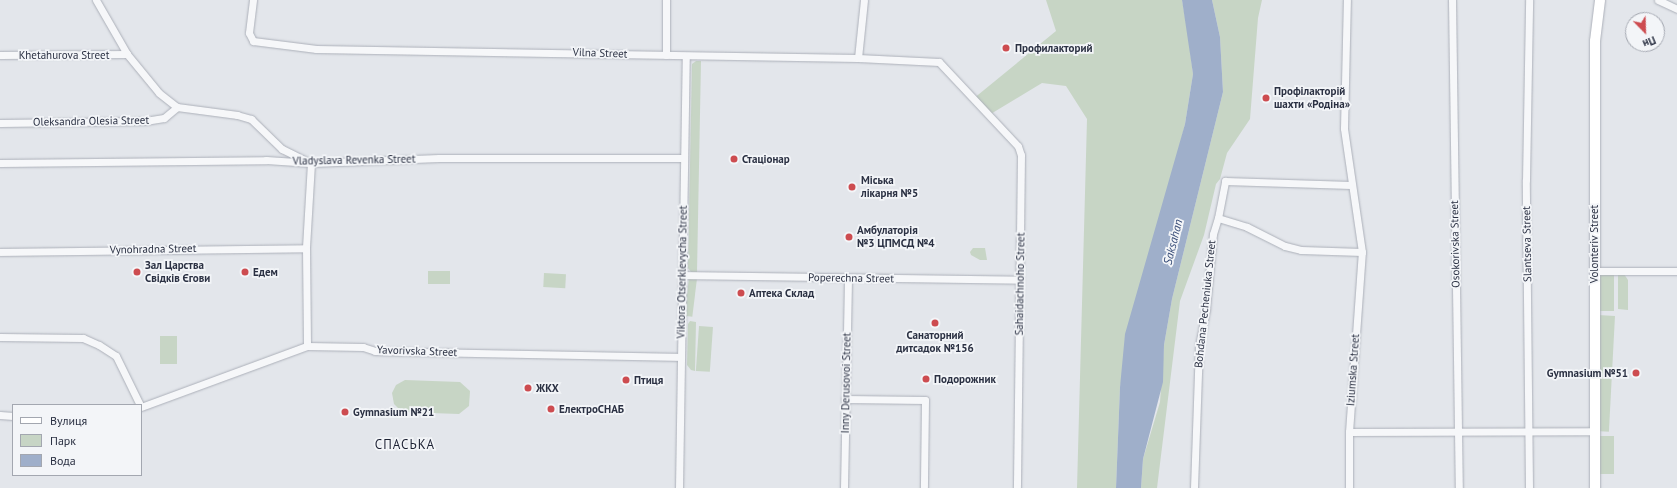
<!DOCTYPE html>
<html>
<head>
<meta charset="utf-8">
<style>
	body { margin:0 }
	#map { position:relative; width:1677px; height:488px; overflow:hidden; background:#e3e6eb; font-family:"PT Sans",sans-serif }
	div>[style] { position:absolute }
	.green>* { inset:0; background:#c7d5c5; transform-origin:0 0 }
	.water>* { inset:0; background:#9fafca }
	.roads { filter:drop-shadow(0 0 1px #acb0b9) drop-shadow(0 0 1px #acb0b9) }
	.street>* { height:7px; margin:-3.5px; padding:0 3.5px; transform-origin:3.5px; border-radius:3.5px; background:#f6f7f9 }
	.secondary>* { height:10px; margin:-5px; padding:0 5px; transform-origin:5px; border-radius:5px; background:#fff }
	.dots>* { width:11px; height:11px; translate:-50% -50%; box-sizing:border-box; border:2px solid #f3f5f8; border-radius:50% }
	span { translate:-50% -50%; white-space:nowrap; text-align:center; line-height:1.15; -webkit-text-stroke:3.5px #f3f5f8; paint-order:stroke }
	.poi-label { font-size:11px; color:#2b3143; font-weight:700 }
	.left { translate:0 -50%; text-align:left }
	.right { translate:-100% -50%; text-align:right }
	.street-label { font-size:11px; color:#2b3143 }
	.water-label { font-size:12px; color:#364b77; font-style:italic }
	.quarter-label { font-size:13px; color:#1d2234; letter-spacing:1px }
	.legend { position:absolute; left:12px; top:404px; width:130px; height:72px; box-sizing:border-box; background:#f3f5f8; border:1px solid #a3a7b0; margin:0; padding:5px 7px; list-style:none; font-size:12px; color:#2b3143 }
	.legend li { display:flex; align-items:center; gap:8px; height:20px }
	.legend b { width:20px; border:1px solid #a3a7b0 }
	.north { position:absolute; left:1625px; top:12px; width:40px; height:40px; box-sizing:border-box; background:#f3f5f8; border:1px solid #a3a7b0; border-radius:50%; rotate:157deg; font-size:11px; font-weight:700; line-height:16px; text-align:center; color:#2b3143 }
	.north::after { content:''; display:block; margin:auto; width:14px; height:18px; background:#cd4c50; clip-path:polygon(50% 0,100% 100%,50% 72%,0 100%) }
</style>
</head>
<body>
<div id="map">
	<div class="green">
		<i style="clip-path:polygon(1046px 0,1182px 0,1188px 34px,1193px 74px,1185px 124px,1120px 387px,1116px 488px,1077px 488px,1087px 119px,1066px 86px,1042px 83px,989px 115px,973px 99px,1056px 31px)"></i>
		<i style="clip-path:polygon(1212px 0,1262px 0,1258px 18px,1250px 119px,1227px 153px,1220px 179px,1216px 184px,1204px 235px,1180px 301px,1157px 488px,1141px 488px,1143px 459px,1160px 402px,1164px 345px,1172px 299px,1223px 92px,1220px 37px)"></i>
		<i style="clip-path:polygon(696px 61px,701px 61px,697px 272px,691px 272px,688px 268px,692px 64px)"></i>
		<i style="clip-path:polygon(973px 248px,985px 248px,987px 260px,980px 260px,971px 255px,970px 252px)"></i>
		<i style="left:428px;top:271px;width:22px;height:13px"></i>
		<i style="left:1599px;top:272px;width:15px;height:39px"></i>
		<i style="left:544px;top:273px;width:22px;height:14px;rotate:3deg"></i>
		<i style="clip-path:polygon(1618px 273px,1624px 274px,1628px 280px,1628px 310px,1618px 309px)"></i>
		<i style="left:689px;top:278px;width:8px;height:38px;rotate:7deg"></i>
		<i style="left:1598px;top:315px;width:17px;height:116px;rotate:3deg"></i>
		<i style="clip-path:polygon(690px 321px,696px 322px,695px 371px,691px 370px,687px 365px,688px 324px)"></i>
		<i style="left:699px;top:326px;width:14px;height:45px;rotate:4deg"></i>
		<i style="left:160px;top:336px;width:17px;height:28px"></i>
		<i style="clip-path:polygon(405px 380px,460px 382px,470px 391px,469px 406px,459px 414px,402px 412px,394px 404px,392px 393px,396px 385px)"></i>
		<i style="left:1599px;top:436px;width:15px;height:38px"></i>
	</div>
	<div class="water">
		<i style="clip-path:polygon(1182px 0,1212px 0,1220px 37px,1223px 92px,1172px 299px,1164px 345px,1163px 382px,1143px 459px,1141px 488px,1116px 488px,1120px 387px,1125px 334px,1185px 124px,1193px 74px)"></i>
	</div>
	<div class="roads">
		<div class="street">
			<i style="left:96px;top:0;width:62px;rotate:60.1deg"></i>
			<i style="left:127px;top:54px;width:50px;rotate:50.6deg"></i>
			<i style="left:159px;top:93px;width:23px;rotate:38deg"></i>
			<i style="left:177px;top:107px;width:61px;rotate:7.6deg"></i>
			<i style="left:237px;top:115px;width:15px;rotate:16deg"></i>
			<i style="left:251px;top:119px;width:43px;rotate:44.1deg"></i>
			<i style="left:282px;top:149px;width:32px;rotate:26deg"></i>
			<i style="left:311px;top:163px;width:85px;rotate:93.4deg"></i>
			<i style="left:306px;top:248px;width:98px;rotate:89.4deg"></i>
			<i style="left:253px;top:0;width:33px;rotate:97deg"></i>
			<i style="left:249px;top:33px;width:9px;rotate:63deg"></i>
			<i style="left:253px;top:41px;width:64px;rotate:7.2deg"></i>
			<i style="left:316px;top:49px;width:542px;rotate:0.95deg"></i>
			<i style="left:858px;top:58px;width:81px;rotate:2.8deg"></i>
			<i style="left:939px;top:62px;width:115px;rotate:46.8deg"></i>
			<i style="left:1018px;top:146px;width:9px;rotate:72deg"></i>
			<i style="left:1021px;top:155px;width:333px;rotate:90.7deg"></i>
			<i style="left:1452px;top:0;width:488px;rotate:89.2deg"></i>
			<i style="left:1658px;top:0;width:21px;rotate:25deg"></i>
			<i style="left:0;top:55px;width:127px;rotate:-0.5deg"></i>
			<i style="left:666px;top:55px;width:55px;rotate:-90deg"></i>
			<i style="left:858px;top:58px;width:58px;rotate:-84.1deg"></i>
			<i style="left:0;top:123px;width:145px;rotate:-0.8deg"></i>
			<i style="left:145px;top:121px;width:19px;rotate:-9deg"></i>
			<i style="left:164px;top:118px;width:17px;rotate:-40deg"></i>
			<i style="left:0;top:163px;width:266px;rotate:-0.6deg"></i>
			<i style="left:266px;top:160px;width:45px;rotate:3.8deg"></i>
			<i style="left:311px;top:163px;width:128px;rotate:-2.2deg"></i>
			<i style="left:439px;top:158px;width:245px"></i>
			<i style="left:1218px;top:218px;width:38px;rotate:-79deg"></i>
			<i style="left:1225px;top:181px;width:126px;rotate:1.8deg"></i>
			<i style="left:0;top:252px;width:306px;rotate:-0.7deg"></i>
			<i style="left:1594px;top:271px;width:83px"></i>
			<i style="left:682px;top:275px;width:338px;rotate:0.8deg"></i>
			<i style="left:0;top:337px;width:83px;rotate:0.7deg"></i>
			<i style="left:83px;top:338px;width:17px;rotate:24deg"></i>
			<i style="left:99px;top:345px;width:20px;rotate:33deg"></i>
			<i style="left:116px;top:356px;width:55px;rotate:63.9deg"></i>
			<i style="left:845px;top:399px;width:80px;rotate:0.7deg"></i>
			<i style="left:925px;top:400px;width:88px;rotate:90.7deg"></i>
			<i style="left:141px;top:407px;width:177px;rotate:-20.2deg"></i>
			<i style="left:307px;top:346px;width:56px;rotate:1deg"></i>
			<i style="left:363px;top:347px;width:13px;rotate:18deg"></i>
			<i style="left:375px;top:351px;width:306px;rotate:1.1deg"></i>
			<i style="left:0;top:415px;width:13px;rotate:4deg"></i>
			<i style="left:1349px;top:432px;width:246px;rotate:-0.2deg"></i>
			<i style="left:679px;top:488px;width:432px;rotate:-89.1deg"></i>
			<i style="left:844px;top:488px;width:210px;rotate:-88.9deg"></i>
			<i style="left:1194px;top:488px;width:142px;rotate:-88deg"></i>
			<i style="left:1199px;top:346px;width:38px;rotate:-79deg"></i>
			<i style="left:1206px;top:309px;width:75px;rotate:-84.7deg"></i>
			<i style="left:1213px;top:234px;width:17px;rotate:-73deg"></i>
			<i style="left:1218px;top:218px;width:30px;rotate:17deg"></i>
			<i style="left:1247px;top:227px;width:42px;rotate:26.6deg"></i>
			<i style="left:1285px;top:246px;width:16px;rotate:14deg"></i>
			<i style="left:1301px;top:250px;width:61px;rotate:1.9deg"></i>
			<i style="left:1362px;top:252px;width:125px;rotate:-98.3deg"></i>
			<i style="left:1344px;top:128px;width:128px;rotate:-88.7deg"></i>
			<i style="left:1349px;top:488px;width:56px;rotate:-90deg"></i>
			<i style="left:1349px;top:432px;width:180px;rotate:-85.9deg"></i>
			<i style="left:1529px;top:488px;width:308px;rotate:-90.6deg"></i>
			<i style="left:1526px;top:180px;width:180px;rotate:-89deg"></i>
		</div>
		<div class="secondary">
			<i style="left:1595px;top:488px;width:447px;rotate:-90deg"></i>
			<i style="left:1595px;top:41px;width:41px;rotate:-83deg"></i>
		</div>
	</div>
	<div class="dots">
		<i style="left:1006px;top:48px;background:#cd4c50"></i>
		<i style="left:1266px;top:98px;background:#cd4c50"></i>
		<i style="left:734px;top:159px;background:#cd4c50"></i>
		<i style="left:852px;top:187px;background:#cd4c50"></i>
		<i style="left:849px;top:237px;background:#cd4c50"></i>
		<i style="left:137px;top:272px;background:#cd4c50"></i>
		<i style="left:245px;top:272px;background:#cd4c50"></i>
		<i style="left:741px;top:293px;background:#cd4c50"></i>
		<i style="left:935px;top:323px;background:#cd4c50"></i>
		<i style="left:1636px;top:373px;background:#cd4c50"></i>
		<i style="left:926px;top:379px;background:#cd4c50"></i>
		<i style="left:626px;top:380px;background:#cd4c50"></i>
		<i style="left:528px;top:388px;background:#cd4c50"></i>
		<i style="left:551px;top:409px;background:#cd4c50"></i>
		<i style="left:345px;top:412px;background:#cd4c50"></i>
	</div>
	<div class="poi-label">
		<span class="left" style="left:1015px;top:48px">Профилакторий</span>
		<span class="left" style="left:1274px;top:98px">Профілакторій<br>шахти «Родіна»</span>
		<span class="left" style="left:742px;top:159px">Стаціонар</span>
		<span class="left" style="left:861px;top:187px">Міська<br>лікарня №5</span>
		<span class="left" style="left:857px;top:237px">Амбулаторія<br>№3 ЦПМСД №4</span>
		<span class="left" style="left:145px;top:272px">Зал Царства<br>Свідків Єгови</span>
		<span class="left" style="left:253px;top:272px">Едем</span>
		<span class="left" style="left:749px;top:293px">Аптека Склад</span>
		<span style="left:935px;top:342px">Санаторний<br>дитсадок №156</span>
		<span class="right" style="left:1628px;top:373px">Gymnasium №51</span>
		<span class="left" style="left:934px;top:379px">Подорожник</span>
		<span class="left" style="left:634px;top:380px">Птиця</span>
		<span class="left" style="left:536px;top:388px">ЖКХ</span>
		<span class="left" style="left:559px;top:409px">ЕлектроСНАБ</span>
		<span class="left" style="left:353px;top:412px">Gymnasium №21</span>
	</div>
	<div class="street-label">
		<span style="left:600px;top:53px;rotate:2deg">Vilna Street</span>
		<span style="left:64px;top:55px">Khetahurova Street</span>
		<span style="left:91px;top:121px;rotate:-1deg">Oleksandra Olesia Street</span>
		<span style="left:354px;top:160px;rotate:-1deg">Vladyslava Revenka Street</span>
		<span style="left:1455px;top:244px;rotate:-91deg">Osokorivska Street</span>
		<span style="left:1527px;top:244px;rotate:-91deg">Slantseva Street</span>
		<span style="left:1594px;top:244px;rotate:-90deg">Volonteriv Street</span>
		<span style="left:153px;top:249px;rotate:-1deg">Vynohradna Street</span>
		<span style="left:682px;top:272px;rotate:-89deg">Viktora Otserklevycha Street</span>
		<span style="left:851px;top:278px;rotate:1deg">Poperechna Street</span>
		<span style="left:1020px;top:284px;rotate:-89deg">Sahaidachnoho Street</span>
		<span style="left:1205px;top:304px;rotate:-84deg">Bohdana Pecheniuka Street</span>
		<span style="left:417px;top:351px;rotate:2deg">Yavorivska Street</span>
		<span style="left:1353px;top:370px;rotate:-86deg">Iziumska Street</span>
		<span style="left:846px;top:383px;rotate:-89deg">Inny Derusovoi Street</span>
	</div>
	<div class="water-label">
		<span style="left:1173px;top:242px;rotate:-76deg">Saksahan</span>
	</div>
	<div class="quarter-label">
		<span style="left:405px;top:445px">СПАСЬКА</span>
	</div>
	<ul class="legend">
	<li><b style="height:5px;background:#fff"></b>Вулиця</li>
	<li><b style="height:11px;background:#c7d5c5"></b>Парк</li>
	<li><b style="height:11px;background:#9fafca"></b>Вода</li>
	</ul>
	<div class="north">Пн</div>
</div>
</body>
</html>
